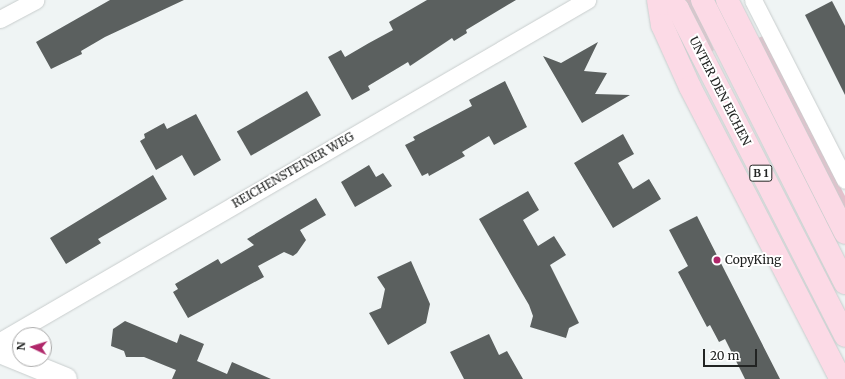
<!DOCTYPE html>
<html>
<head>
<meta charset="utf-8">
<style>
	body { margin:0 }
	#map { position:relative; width:845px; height:379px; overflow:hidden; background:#eff4f4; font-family:Merriweather,serif }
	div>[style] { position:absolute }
	.green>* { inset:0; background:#e2c1cc }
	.building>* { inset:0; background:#5b605f; transform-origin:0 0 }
	.roads { filter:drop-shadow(0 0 1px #c8cdcd) drop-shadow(0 0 1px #c8cdcd) }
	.minor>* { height:17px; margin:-8.5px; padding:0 8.5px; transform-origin:8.5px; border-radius:8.5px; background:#fff }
	.secondary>* { height:22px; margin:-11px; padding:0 11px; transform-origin:11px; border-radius:11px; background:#fff }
	.primary>* { height:22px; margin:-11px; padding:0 11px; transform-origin:11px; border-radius:11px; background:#fcdae6 }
	.dots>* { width:11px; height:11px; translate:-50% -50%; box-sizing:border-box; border:2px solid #fff; border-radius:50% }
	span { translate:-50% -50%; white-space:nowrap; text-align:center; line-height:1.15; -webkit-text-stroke:4px #fff; paint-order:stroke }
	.shield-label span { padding:1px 3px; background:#fff; border:1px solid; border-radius:3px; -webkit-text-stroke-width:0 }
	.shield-label { font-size:11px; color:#222423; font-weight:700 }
	.street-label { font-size:12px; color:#222423 }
	.poi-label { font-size:12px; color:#222423 }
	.left { translate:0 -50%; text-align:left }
	.north { position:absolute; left:12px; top:327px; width:40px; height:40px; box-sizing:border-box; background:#fff; border:1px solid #a7a7a7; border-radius:50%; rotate:274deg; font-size:11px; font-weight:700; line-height:16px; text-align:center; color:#222423 }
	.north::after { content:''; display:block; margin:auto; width:14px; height:18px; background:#b0276a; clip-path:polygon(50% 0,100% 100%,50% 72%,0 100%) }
	.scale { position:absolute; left:703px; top:349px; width:54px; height:18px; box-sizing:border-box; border:2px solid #222423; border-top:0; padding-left:5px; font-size:12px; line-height:14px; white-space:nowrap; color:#222423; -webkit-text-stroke:3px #fff; paint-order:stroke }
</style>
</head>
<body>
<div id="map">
	<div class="green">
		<i style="clip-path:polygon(685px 0,692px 0,714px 50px,711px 52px)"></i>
		<i style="clip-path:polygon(763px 36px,845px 196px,845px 215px,758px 38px)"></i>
	</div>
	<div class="building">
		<i style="clip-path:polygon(110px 0,184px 0,105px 37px,81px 51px,82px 54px,51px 69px,36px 42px)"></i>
		<i style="clip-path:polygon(427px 0,516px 0,466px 30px,467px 33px,454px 41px,452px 38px,410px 66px,408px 62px,368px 86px,370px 90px,352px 100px,328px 57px,341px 50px,345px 57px,369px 43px,393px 30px,389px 22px)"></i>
		<i style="clip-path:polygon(832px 1px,845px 26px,845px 95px,805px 15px)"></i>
		<i style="clip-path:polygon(598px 42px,584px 71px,607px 73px,595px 94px,630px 95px,582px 123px,543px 56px,561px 63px)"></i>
		<i style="clip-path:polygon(505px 81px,527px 127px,494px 145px,489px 136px,462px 152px,465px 156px,429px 176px,428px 173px,422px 176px,405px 145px,415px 140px,413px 137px,472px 106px,469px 100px)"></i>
		<i style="left:307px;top:91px;width:28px;height:81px;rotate:60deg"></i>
		<i style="clip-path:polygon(196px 114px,221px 160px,194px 176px,182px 155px,156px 170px,140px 141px,145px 138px,144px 134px,164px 123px,167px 129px)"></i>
		<i style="clip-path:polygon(623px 134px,634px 154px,618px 163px,633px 189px,649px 179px,661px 199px,613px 228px,574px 163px)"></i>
		<i style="clip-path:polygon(369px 165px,376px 177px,383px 173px,392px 186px,355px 207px,341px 182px)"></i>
		<i style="clip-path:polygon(153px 175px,167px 199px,98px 239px,101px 243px,66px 264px,50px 238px)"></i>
		<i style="clip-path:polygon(528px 191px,539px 210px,523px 220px,538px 246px,554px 236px,566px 255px,550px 265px,579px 323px,569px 328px,566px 338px,530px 327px,533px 316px,529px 305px,479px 219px)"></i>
		<i style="clip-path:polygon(316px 198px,326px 215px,300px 230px,306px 240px,297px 253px,293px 256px,284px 252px,258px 266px,264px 277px,188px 318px,173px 292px,178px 289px,175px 284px,218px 259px,221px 264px,254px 245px,247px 239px)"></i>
		<i style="clip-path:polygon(697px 216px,727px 275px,780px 379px,745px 379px,725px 339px,719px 342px,710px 325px,707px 327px,678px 272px,688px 266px,669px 230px)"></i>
		<i style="clip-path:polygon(411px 261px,430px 304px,426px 323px,388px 345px,369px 313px,381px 308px,385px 289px,377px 277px)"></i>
		<i style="clip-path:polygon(125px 321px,177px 343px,180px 334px,204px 344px,197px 361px,227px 374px,232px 362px,271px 379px,172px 379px,176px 370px,144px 357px,126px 357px,124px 351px,111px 346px,113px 329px)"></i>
		<i style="clip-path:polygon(489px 334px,499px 355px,507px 351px,523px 379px,464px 379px,450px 352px)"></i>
	</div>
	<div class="roads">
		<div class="minor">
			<i style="left:753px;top:0;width:202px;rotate:62.9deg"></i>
			<i style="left:0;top:19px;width:40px;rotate:-28deg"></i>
			<i style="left:0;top:341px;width:679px;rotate:-30.15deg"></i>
		</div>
		<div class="secondary">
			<i style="left:0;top:352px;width:71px;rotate:22.2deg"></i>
		</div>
		<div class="primary">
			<i style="left:658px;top:0;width:25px;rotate:81deg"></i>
			<i style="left:662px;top:25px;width:68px;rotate:65.7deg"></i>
			<i style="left:690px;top:87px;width:329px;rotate:62.7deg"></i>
			<i style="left:667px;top:0;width:14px;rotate:39deg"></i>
			<i style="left:678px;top:9px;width:367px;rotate:62.9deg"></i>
			<i style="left:702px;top:0;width:317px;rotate:63.2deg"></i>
			<i style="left:727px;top:0;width:261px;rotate:63.1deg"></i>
		</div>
	</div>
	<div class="dots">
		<i style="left:717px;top:260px;background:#b0276a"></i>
	</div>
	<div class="shield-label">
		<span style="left:761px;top:173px">B 1</span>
	</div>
	<div class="street-label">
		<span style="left:720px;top:91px;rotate:63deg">UNTER DEN EICHEN</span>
		<span style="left:293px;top:170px;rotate:-30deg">REICHENSTEINER WEG</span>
	</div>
	<div class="poi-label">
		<span class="left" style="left:725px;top:260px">CopyKing</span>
	</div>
	<div class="north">N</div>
	<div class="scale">20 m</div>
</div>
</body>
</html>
